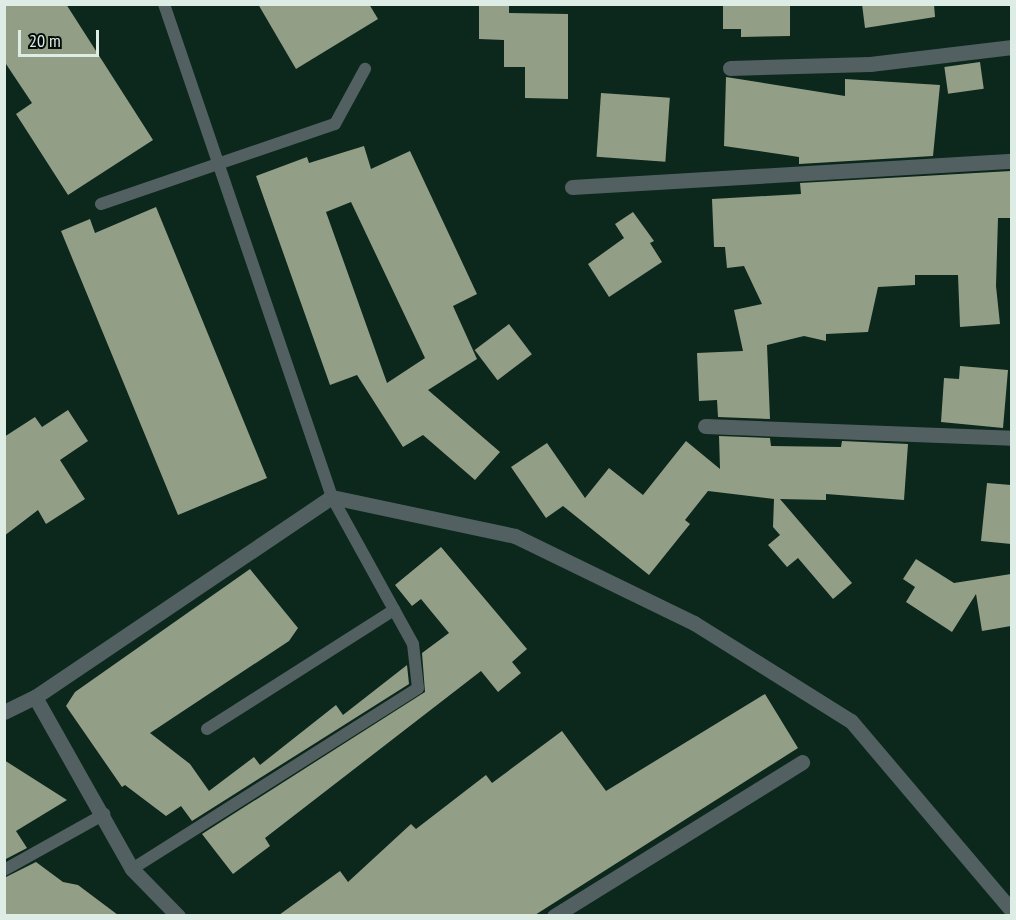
<!DOCTYPE html>
<html>
<head>
<meta charset="utf-8">
<style>
	body { margin:0 }
	#map { position:relative; width:1016px; height:920px; overflow:hidden; background:#0c271c; font-family:"PT Sans Narrow",sans-serif }
	div>[style] { position:absolute }
	.building>* { inset:0; background:#929f86; transform-origin:0 0 }
	.service>* { height:12px; margin:-6px; padding:0 6px; transform-origin:6px; border-radius:6px; background:#526061 }
	.minor>* { height:15px; margin:-7.5px; padding:0 7.5px; transform-origin:7.5px; border-radius:7.5px; background:#526061 }
	span { translate:-50% -50%; white-space:nowrap; text-align:center; line-height:1.15; -webkit-text-stroke:6px #040d09; paint-order:stroke }
	.frame { position:absolute; inset:0; border:6px solid #ddece5; pointer-events:none }
	.scale { position:absolute; left:18px; top:30px; width:81px; height:27px; box-sizing:border-box; border:3px solid #ddece5; border-top:0; padding-left:8px; font-size:18px; line-height:21px; white-space:nowrap; color:#ddece5; -webkit-text-stroke:4px #040d09; paint-order:stroke }
</style>
</head>
<body>
<div id="map">
	<div class="building">
		<i style="clip-path:polygon(4px 4px,66px 4px,153px 140px,68px 195px,16px 114px,32px 103px,4px 61px)"></i>
		<i style="clip-path:polygon(258px 4px,369px 4px,378px 19px,296px 69px)"></i>
		<i style="clip-path:polygon(479px 4px,509px 4px,509px 13px,568px 14px,568px 99px,525px 98px,525px 67px,504px 67px,504px 40px,479px 39px)"></i>
		<i style="clip-path:polygon(723px 4px,790px 4px,790px 36px,741px 37px,741px 29px,723px 29px)"></i>
		<i style="clip-path:polygon(862px 4px,934px 4px,935px 17px,865px 28px)"></i>
		<i style="left:980px;top:62px;width:27px;height:36px;rotate:82deg"></i>
		<i style="clip-path:polygon(726px 77px,845px 96px,845px 79px,940px 85px,933px 156px,799px 164px,799px 157px,724px 146px)"></i>
		<i style="left:601px;top:93px;width:69px;height:64px;rotate:4deg"></i>
		<i style="clip-path:polygon(evenodd,364px 146px,371px 169px,410px 151px,477px 294px,453px 306px,477px 359px,428px 390px,500px 452px,475px 480px,423px 435px,403px 447px,357px 375px,330px 385px,256px 176px,307px 157px,309px 163px,364px 146px,351px 202px,425px 358px,387px 383px,326px 212px,351px 202px)"></i>
		<i style="clip-path:polygon(1011px 171px,1011px 218px,998px 218px,996px 286px,1000px 324px,960px 327px,958px 275px,915px 275px,915px 285px,878px 287px,868px 332px,826px 334px,826px 341px,804px 336px,767px 345px,770px 419px,718px 417px,717px 400px,699px 401px,697px 353px,743px 351px,734px 310px,762px 304px,744px 266px,727px 268px,725px 247px,714px 247px,712px 199px,801px 194px,800px 183px)"></i>
		<i style="clip-path:polygon(156px 207px,267px 478px,178px 515px,61px 231px,90px 219px,95px 233px)"></i>
		<i style="clip-path:polygon(633px 212px,654px 241px,650px 243px,662px 262px,609px 297px,588px 264px,624px 238px,615px 224px)"></i>
		<i style="left:509px;top:324px;width:38px;height:43px;rotate:53deg"></i>
		<i style="clip-path:polygon(960px 366px,1008px 370px,1003px 428px,941px 422px,944px 378px,959px 379px)"></i>
		<i style="clip-path:polygon(68px 410px,88px 441px,60px 460px,85px 499px,46px 524px,38px 510px,4px 536px,4px 437px,35px 417px,42px 427px)"></i>
		<i style="clip-path:polygon(719px 436px,770px 438px,771px 446px,841px 447px,842px 441px,908px 444px,904px 500px,826px 494px,826px 500px,780px 499px,852px 583px,833px 599px,798px 558px,787px 567px,768px 545px,780px 535px,773px 527px,774px 499px,708px 491px,685px 520px,690px 524px,649px 575px,563px 506px,546px 518px,511px 467px,547px 443px,585px 498px,609px 468px,643px 495px,686px 441px,720px 469px)"></i>
		<i style="clip-path:polygon(987px 483px,1011px 485px,1011px 544px,981px 541px)"></i>
		<i style="clip-path:polygon(441px 547px,527px 649px,512px 662px,521px 673px,498px 692px,481px 671px,265px 838px,270px 846px,233px 874px,202px 834px,425px 692px,422px 653px,449px 633px,421px 599px,412px 606px,395px 585px)"></i>
		<i style="clip-path:polygon(916px 559px,954px 583px,1011px 574px,1011px 626px,982px 631px,976px 594px,952px 632px,906px 602px,915px 587px,903px 579px)"></i>
		<i style="clip-path:polygon(250px 569px,298px 628px,289px 641px,150px 733px,190px 764px,209px 791px,254px 757px,260px 765px,336px 705px,343px 715px,407px 665px,409px 684px,192px 821px,181px 806px,166px 816px,125px 785px,122px 787px,66px 706px,75px 692px)"></i>
		<i style="clip-path:polygon(765px 694px,798px 748px,535px 915px,279px 915px,340px 871px,348px 882px,411px 824px,416px 829px,486px 775px,492px 783px,562px 731px,606px 791px)"></i>
		<i style="clip-path:polygon(4px 760px,67px 800px,16px 831px,27px 848px,4px 860px)"></i>
		<i style="clip-path:polygon(36px 862px,63px 882px,78px 885px,118px 915px,4px 915px,4px 878px)"></i>
	</div>
	<div class="service">
		<i style="left:101px;top:204px;width:247px;rotate:-18.9deg"></i>
		<i style="left:335px;top:124px;width:63px;rotate:-61.4deg"></i>
		<i style="left:207px;top:729px;width:222px;rotate:-32.5deg"></i>
		<i style="left:132px;top:869px;width:338px;rotate:-32.3deg"></i>
		<i style="left:418px;top:688px;width:44px;rotate:-96.5deg"></i>
		<i style="left:413px;top:644px;width:168px;rotate:-118.9deg"></i>
		<i style="left:332px;top:497px;width:521px;rotate:-108.82deg"></i>
		<i style="left:4px;top:870px;width:115px;rotate:-29.2deg"></i>
	</div>
	<div class="minor">
		<i style="left:730px;top:68px;width:140px;rotate:-1.6deg"></i>
		<i style="left:870px;top:64px;width:143px;rotate:-6.8deg"></i>
		<i style="left:572px;top:187px;width:441px;rotate:-3.4deg"></i>
		<i style="left:705px;top:426px;width:307px;rotate:2.2deg"></i>
		<i style="left:35px;top:697px;width:197px;rotate:60.6deg"></i>
		<i style="left:132px;top:869px;width:66px;rotate:45.6deg"></i>
		<i style="left:4px;top:712px;width:34px;rotate:-26deg"></i>
		<i style="left:35px;top:697px;width:358px;rotate:-34deg"></i>
		<i style="left:332px;top:497px;width:187px;rotate:12deg"></i>
		<i style="left:515px;top:536px;width:199px;rotate:25.9deg"></i>
		<i style="left:694px;top:623px;width:185px;rotate:32deg"></i>
		<i style="left:851px;top:721px;width:249px;rotate:49.7deg"></i>
		<i style="left:554px;top:916px;width:292px;rotate:-31.8deg"></i>
	</div>
	<div class="frame"></div>
	<div class="scale">20 m</div>
</div>
</body>
</html>
